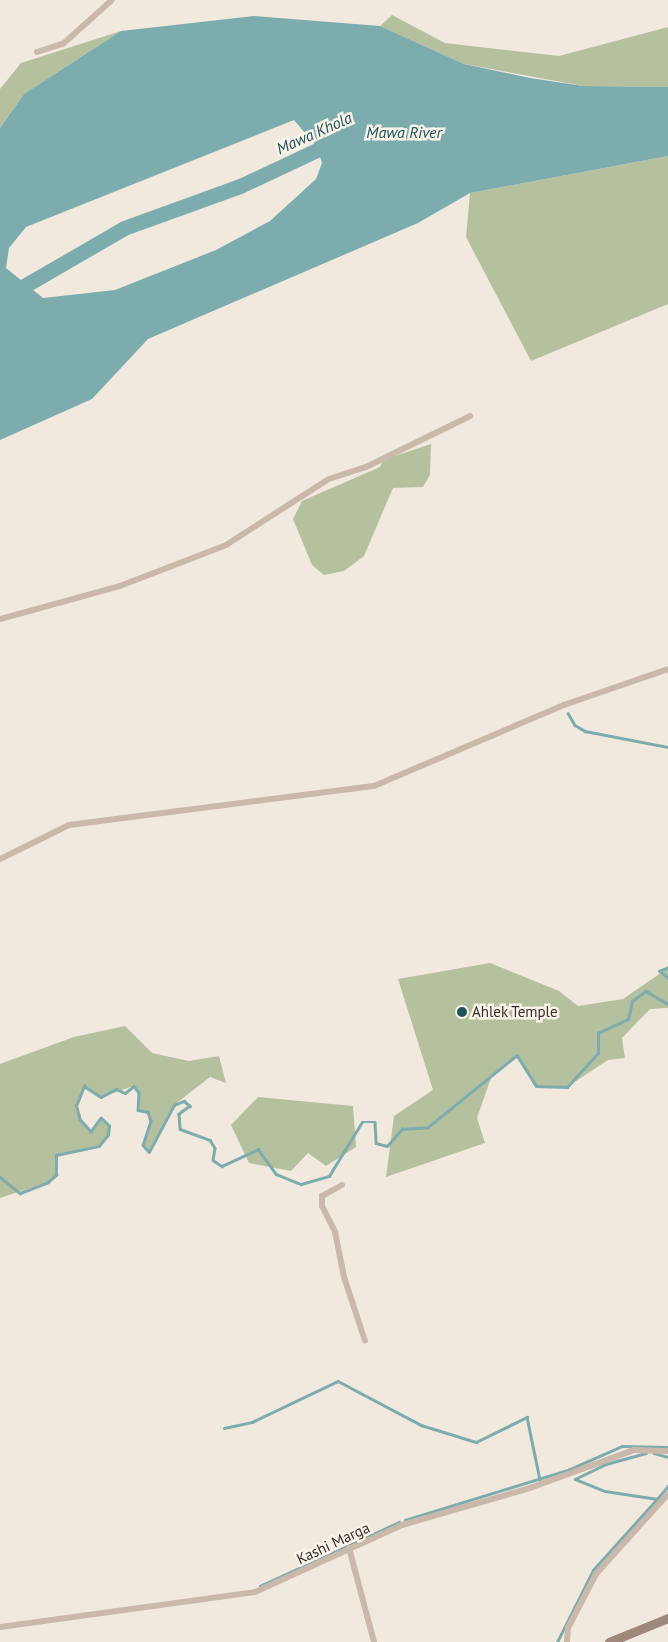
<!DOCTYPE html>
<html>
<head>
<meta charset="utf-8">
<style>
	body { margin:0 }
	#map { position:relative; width:668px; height:1642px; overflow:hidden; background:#f2e9de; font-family:"PT Sans",sans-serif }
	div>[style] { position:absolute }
	.green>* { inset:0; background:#b5c19e }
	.water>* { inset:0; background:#7dacaf }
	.stream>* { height:2.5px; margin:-1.25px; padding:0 1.25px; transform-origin:1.25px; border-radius:1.25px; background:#7dacaf }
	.river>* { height:15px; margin:-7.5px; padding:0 7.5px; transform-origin:7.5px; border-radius:7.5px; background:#7dacaf }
	.street>* { height:6px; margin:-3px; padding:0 3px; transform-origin:3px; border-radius:3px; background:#cab9aa }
	.secondary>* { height:9px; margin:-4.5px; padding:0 4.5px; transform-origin:4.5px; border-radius:4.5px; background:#9e887b }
	.dots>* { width:14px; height:14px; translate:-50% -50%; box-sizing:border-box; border:2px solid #faf3ea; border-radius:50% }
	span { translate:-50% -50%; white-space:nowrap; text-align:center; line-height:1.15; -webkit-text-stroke:5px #faf3ea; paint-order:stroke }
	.poi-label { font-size:15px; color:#382e29 }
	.left { translate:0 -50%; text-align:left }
	.street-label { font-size:15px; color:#382e29 }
	.water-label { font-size:16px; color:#1f5458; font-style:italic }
</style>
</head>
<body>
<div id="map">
	<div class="green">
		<i style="clip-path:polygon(392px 15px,445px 43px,559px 56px,668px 27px,668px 87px,583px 86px,464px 64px,380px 26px)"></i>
		<i style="clip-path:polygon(121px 31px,24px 94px,0 128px,0 89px,21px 63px)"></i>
		<i style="clip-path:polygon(668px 156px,668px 304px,531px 361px,466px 237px,470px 193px)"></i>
		<i style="clip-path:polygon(431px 444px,430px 475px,423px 487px,393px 488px,364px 556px,344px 571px,324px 575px,312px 565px,293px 519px,302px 501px,380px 467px,383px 460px)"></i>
		<i style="clip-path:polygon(490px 963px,559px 991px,578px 1006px,623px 999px,668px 968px,668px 1008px,650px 1009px,622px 1038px,625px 1058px,608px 1060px,567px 1087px,536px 1086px,516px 1056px,492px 1075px,477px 1118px,485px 1143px,386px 1177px,394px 1116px,433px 1090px,398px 979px)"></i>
		<i style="clip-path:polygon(125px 1026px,152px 1053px,189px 1061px,219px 1056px,226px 1083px,210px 1077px,174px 1105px,149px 1152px,143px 1145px,151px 1121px,148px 1113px,138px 1110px,139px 1093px,134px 1086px,101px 1097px,84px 1086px,76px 1106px,80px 1120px,91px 1132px,101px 1118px,109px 1126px,108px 1135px,99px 1146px,57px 1155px,56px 1175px,48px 1182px,0 1198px,0 1064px,74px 1037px)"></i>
		<i style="clip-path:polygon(258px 1097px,353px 1106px,356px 1147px,326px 1166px,308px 1153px,291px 1171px,249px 1163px,231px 1125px)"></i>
	</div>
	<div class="water">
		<i style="clip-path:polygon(evenodd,254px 16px,380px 26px,464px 64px,530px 78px,583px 86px,668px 87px,668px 156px,470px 193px,418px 223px,148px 339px,92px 399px,0 440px,0 128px,24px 94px,121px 31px,254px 16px,294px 120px,317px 147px,322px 163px,316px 179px,270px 221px,216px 250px,115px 290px,43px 298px,6px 268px,9px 248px,26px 227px,294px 120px)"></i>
	</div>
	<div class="stream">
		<i style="left:568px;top:713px;width:14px;rotate:60deg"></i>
		<i style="left:575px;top:725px;width:12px;rotate:31deg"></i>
		<i style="left:585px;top:731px;width:85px;rotate:10.9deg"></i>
		<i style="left:668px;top:968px;width:9px;rotate:159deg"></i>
		<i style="left:660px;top:971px;width:11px;rotate:41deg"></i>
		<i style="left:0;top:1177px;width:26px;rotate:39deg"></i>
		<i style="left:20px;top:1193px;width:30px;rotate:-21deg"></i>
		<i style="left:48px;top:1182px;width:11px;rotate:-41deg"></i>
		<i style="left:56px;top:1175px;width:20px;rotate:-90deg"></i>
		<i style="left:56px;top:1155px;width:44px;rotate:-11.8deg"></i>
		<i style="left:99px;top:1146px;width:14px;rotate:-51deg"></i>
		<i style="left:108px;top:1135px;width:9px;rotate:-84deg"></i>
		<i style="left:109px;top:1126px;width:11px;rotate:-135deg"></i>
		<i style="left:101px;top:1118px;width:17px;rotate:126deg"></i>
		<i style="left:91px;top:1132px;width:16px;rotate:-133deg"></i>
		<i style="left:80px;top:1120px;width:15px;rotate:-106deg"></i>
		<i style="left:76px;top:1106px;width:22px;rotate:-68deg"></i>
		<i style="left:84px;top:1086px;width:20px;rotate:33deg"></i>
		<i style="left:101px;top:1097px;width:17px;rotate:-28deg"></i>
		<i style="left:116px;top:1089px;width:10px;rotate:24deg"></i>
		<i style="left:125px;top:1093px;width:11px;rotate:-38deg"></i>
		<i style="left:134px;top:1086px;width:9px;rotate:54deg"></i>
		<i style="left:139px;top:1093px;width:17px;rotate:93deg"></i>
		<i style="left:138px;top:1110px;width:10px;rotate:11deg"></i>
		<i style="left:148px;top:1112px;width:9px;rotate:72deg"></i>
		<i style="left:151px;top:1121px;width:25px;rotate:108deg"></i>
		<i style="left:143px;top:1145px;width:9px;rotate:49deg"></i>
		<i style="left:149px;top:1152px;width:53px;rotate:-62deg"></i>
		<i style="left:174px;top:1105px;width:11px;rotate:-22deg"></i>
		<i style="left:184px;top:1101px;width:8px;rotate:40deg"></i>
		<i style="left:190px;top:1106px;width:14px;rotate:144deg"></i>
		<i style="left:179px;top:1114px;width:15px;rotate:86deg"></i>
		<i style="left:180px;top:1129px;width:32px;rotate:20deg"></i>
		<i style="left:210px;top:1140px;width:9px;rotate:58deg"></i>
		<i style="left:215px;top:1148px;width:12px;rotate:99deg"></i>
		<i style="left:213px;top:1160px;width:11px;rotate:34deg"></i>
		<i style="left:222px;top:1166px;width:40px;rotate:-25deg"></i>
		<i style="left:258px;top:1149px;width:31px;rotate:54deg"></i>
		<i style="left:276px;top:1174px;width:27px;rotate:22deg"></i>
		<i style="left:301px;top:1184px;width:29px;rotate:-16deg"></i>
		<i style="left:329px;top:1176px;width:63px;rotate:-58.6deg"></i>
		<i style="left:362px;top:1122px;width:13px"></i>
		<i style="left:375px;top:1122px;width:21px;rotate:87deg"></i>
		<i style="left:376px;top:1143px;width:11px;rotate:15deg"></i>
		<i style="left:387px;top:1146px;width:23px;rotate:-49deg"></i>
		<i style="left:402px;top:1129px;width:26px;rotate:-4deg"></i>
		<i style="left:428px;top:1127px;width:114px;rotate:-39deg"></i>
		<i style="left:517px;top:1055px;width:36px;rotate:58deg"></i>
		<i style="left:536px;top:1086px;width:31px;rotate:2deg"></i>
		<i style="left:567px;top:1087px;width:46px;rotate:-47.6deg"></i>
		<i style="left:598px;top:1053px;width:20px;rotate:-90deg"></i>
		<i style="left:598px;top:1033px;width:33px;rotate:-25deg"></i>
		<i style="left:628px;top:1019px;width:18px;rotate:-77deg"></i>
		<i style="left:632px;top:1001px;width:17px;rotate:-36deg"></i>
		<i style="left:646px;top:991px;width:26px;rotate:31deg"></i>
		<i style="left:224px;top:1428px;width:29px;rotate:-12deg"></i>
		<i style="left:252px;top:1422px;width:95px;rotate:-25.5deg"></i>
		<i style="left:338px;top:1381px;width:94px;rotate:27.9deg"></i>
		<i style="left:421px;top:1425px;width:58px;rotate:17.2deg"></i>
		<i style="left:476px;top:1442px;width:57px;rotate:-26.1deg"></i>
		<i style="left:527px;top:1417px;width:64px;rotate:78.3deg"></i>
		<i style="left:654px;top:1453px;width:15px;rotate:16deg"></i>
		<i style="left:575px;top:1479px;width:32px;rotate:22deg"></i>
		<i style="left:605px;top:1491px;width:53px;rotate:8.7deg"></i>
		<i style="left:657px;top:1499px;width:17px;rotate:-50deg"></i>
		<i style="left:575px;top:1479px;width:34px;rotate:-26deg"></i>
		<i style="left:606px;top:1464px;width:41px;rotate:-15.4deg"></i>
		<i style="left:405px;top:1520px;width:170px;rotate:-17.1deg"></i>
		<i style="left:568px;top:1470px;width:59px;rotate:-24deg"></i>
		<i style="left:622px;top:1446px;width:46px;rotate:1.2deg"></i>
		<i style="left:260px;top:1586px;width:153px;rotate:-24.7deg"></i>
		<i style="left:557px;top:1642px;width:80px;rotate:-63.4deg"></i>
		<i style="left:593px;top:1570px;width:96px;rotate:-48deg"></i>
	</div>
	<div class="river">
		<i style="left:0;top:300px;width:143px;rotate:-30.1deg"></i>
		<i style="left:124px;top:228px;width:123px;rotate:-19.9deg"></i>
		<i style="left:240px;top:186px;width:106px;rotate:-25.1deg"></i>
	</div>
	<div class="street">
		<i style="left:37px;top:52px;width:28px;rotate:-18deg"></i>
		<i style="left:64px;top:43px;width:64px;rotate:-41.9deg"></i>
		<i style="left:0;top:619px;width:124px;rotate:-15.4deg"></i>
		<i style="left:120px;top:586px;width:114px;rotate:-21.1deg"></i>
		<i style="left:226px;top:545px;width:122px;rotate:-32.7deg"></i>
		<i style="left:329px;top:479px;width:39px;rotate:-18deg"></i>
		<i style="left:366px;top:467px;width:116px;rotate:-26.1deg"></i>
		<i style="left:0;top:859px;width:77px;rotate:-26.2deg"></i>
		<i style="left:69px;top:825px;width:307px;rotate:-7.3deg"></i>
		<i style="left:374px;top:786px;width:207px;rotate:-23.1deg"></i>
		<i style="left:564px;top:705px;width:110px;rotate:-19.1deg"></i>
		<i style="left:342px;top:1185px;width:23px;rotate:151deg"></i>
		<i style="left:322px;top:1196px;width:10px;rotate:90deg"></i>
		<i style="left:322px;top:1206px;width:29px;rotate:63deg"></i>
		<i style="left:335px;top:1232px;width:46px;rotate:78.7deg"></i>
		<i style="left:344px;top:1277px;width:67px;rotate:71.8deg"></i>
		<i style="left:349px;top:1548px;width:97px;rotate:75.1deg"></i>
		<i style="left:0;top:1627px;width:257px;rotate:-7.8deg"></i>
		<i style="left:255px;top:1592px;width:162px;rotate:-24.5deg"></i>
		<i style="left:402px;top:1525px;width:133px;rotate:-16.1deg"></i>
		<i style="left:530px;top:1488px;width:111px;rotate:-20.1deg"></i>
		<i style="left:634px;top:1450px;width:34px;rotate:2deg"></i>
		<i style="left:567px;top:1642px;width:14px;rotate:-86deg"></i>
		<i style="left:568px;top:1628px;width:61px;rotate:-62.6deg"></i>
		<i style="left:596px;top:1574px;width:108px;rotate:-48deg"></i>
	</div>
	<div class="secondary">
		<i style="left:609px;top:1642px;width:64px;rotate:-22.1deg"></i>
	</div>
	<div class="dots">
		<i style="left:462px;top:1012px;background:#1f5458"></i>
	</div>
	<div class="poi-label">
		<span class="left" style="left:472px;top:1012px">Ahlek Temple</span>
	</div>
	<div class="street-label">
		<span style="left:333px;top:1543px;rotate:-25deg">Kashi Marga</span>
	</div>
	<div class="water-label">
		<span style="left:404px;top:132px">Mawa River</span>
		<span style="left:314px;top:133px;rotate:-24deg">Mawa Khola</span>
	</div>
</div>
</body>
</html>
